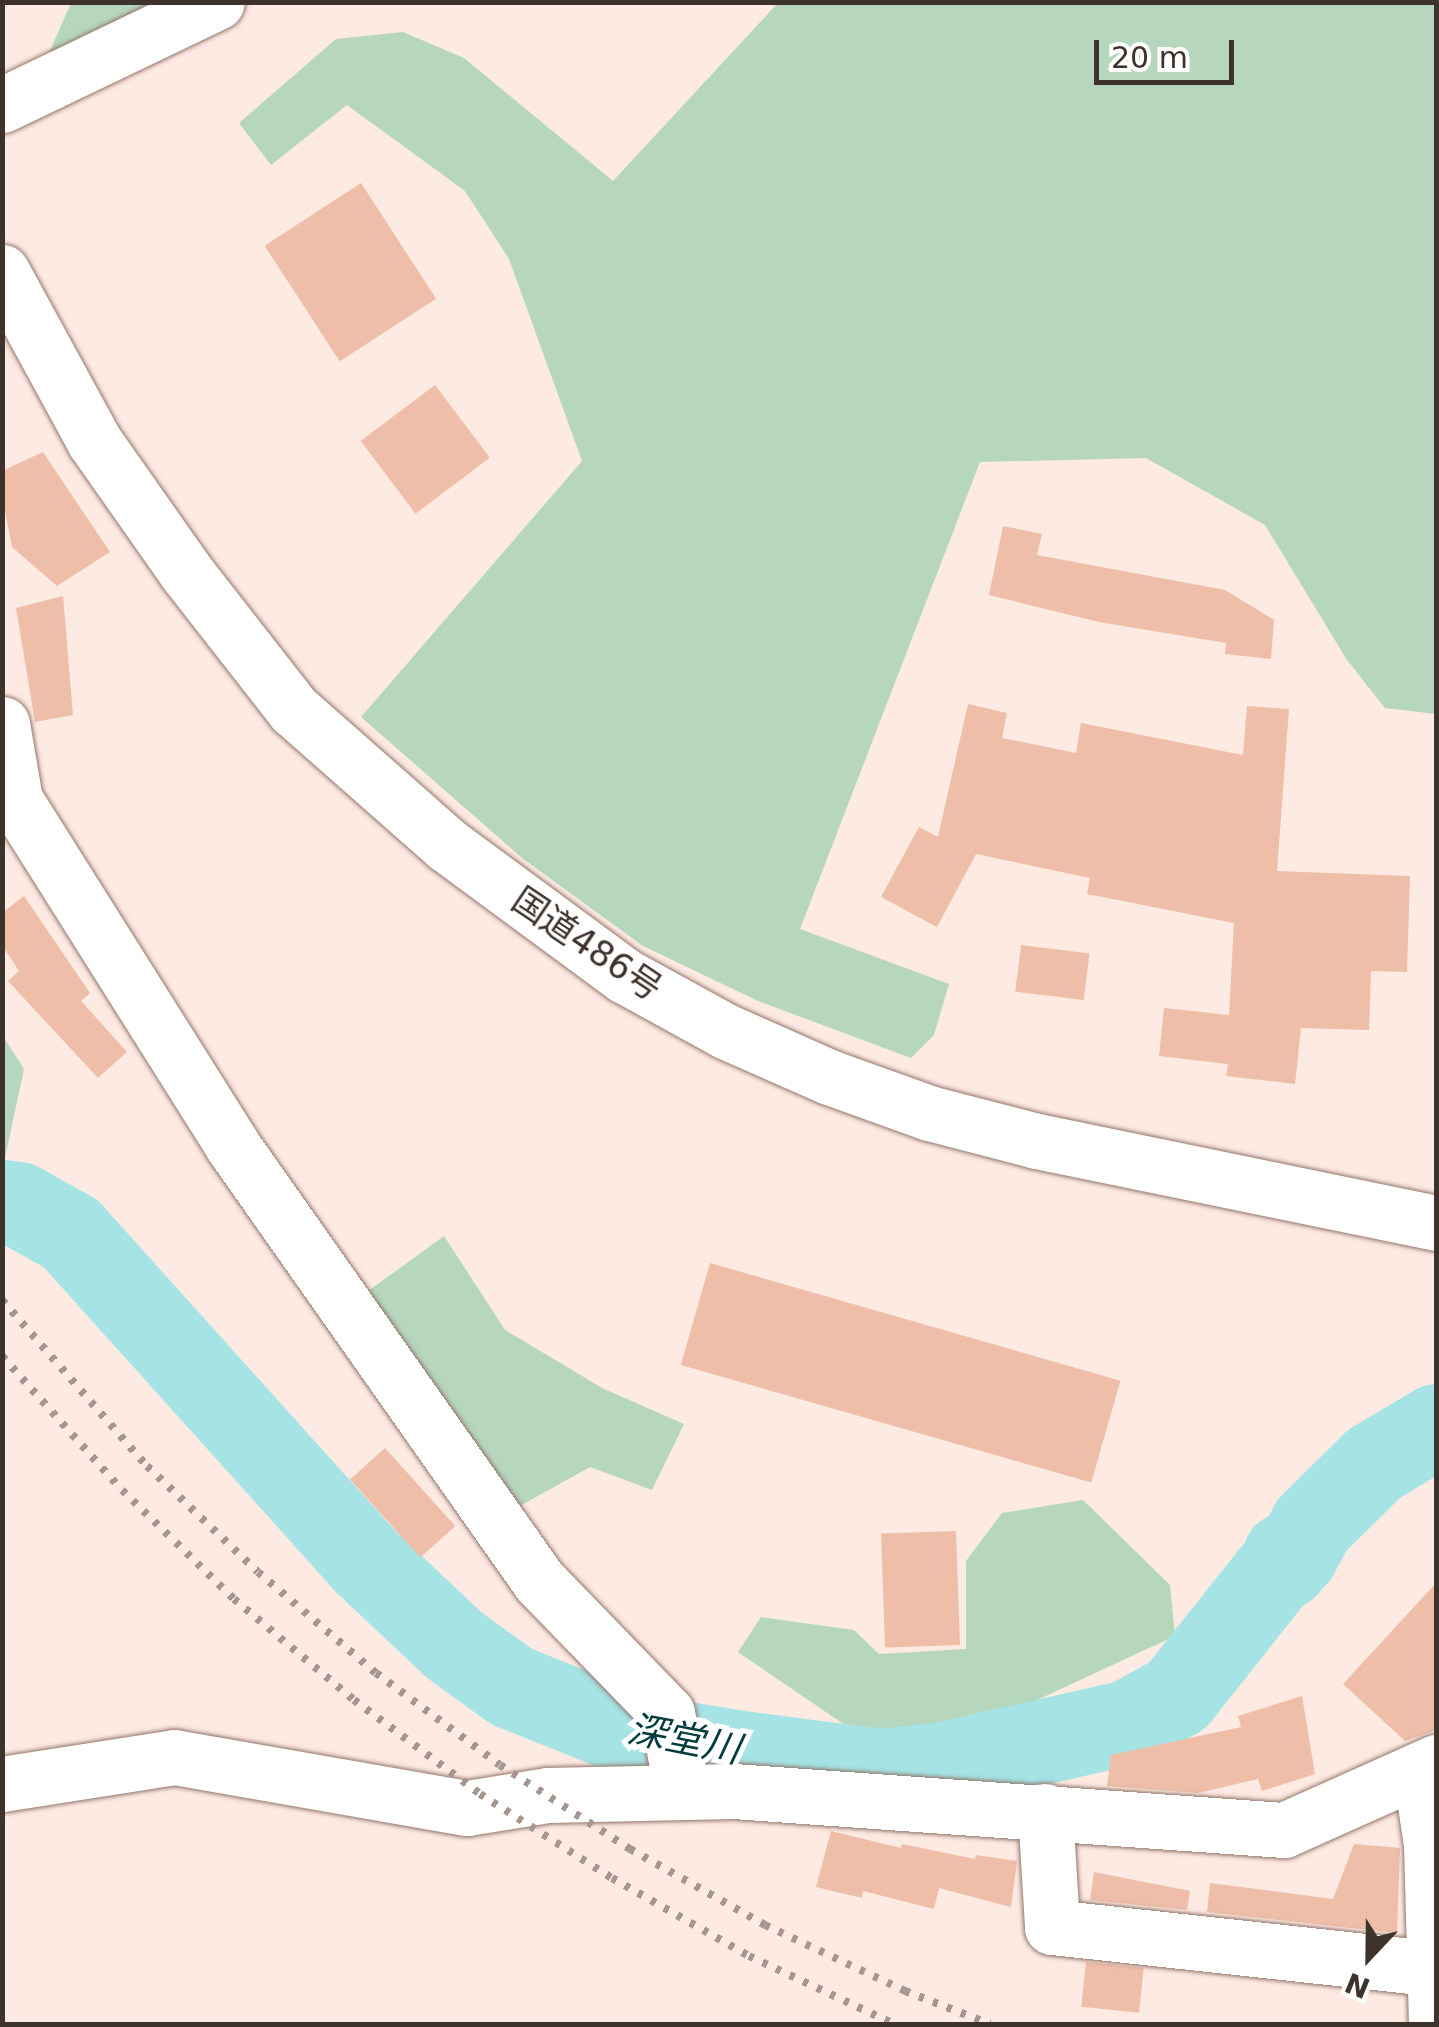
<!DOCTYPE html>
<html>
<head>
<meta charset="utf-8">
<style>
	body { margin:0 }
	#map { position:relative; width:1439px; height:2027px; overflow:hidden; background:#fdeae2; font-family:"DejaVu Sans","Noto Sans JP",sans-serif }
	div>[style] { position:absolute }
	.green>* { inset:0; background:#b6d6be }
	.river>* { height:85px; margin:-42.5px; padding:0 42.5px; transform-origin:42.5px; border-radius:42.5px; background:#a5e3e4 }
	.building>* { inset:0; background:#eebea9; transform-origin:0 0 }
	.roads { filter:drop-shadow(0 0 2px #92766b) drop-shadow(0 0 2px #92766b) }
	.minor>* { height:55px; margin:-27.5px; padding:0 27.5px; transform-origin:27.5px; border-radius:27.5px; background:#fff }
	.highway>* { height:55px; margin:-27.5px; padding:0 27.5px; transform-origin:27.5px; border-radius:27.5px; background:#fff }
	.rail>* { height:8px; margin-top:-4px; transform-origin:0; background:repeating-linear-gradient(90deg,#a69690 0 5px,transparent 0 15px) }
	span { translate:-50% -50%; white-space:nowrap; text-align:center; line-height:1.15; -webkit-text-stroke:10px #fff; paint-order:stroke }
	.street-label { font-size:35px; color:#3e322d }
	.water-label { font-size:38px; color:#003c3e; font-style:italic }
	.frame { position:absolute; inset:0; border:5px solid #3e322d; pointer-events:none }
	.north { position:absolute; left:1319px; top:1907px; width:100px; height:100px; -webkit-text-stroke:8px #fff; paint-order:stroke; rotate:202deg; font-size:28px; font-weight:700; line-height:40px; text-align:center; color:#3e322d }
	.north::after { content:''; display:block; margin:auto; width:35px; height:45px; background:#3e322d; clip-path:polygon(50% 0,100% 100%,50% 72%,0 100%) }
	.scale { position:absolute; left:1094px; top:40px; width:140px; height:45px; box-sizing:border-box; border:5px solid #3e322d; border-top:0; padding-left:12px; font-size:30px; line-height:35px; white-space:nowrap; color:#3e322d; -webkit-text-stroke:8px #fff; paint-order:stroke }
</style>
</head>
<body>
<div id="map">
	<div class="green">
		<i style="clip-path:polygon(71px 3px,168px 3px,45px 62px)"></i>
		<i style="clip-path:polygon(778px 3px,1436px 3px,1436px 714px,1385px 708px,1347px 660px,1265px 525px,1146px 458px,980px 462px,800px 929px,949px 984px,934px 1035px,911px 1058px,758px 1001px,643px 946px,522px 858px,361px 717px,582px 461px,509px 259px,465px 191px,347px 105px,271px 165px,239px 123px,336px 39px,403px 32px,464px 58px,613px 181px)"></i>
		<i style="clip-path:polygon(3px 1036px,24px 1069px,3px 1167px)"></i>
		<i style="clip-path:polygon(444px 1236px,505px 1330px,602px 1388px,684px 1424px,652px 1490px,590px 1467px,518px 1507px,360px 1297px)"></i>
		<i style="clip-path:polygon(1083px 1500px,1170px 1585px,1175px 1636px,940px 1745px,864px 1738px,738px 1652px,761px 1617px,854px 1630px,879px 1654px,966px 1649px,966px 1561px,1002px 1513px)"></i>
	</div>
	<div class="river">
		<i style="left:2px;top:1202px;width:16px;rotate:7deg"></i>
		<i style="left:18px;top:1204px;width:60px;rotate:29.1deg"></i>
		<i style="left:70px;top:1233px;width:440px;rotate:48deg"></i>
		<i style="left:364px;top:1560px;width:122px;rotate:43.3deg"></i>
		<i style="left:453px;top:1644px;width:72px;rotate:35.9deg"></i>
		<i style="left:511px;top:1686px;width:131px;rotate:21.9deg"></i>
		<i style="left:633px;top:1735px;width:102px;rotate:9.6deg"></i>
		<i style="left:734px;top:1752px;width:148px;rotate:7.4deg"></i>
		<i style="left:881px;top:1771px;width:62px;rotate:-6.4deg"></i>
		<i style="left:943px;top:1764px;width:190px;rotate:-12.8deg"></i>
		<i style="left:1128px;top:1722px;width:56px;rotate:-28.9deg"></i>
		<i style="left:1177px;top:1695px;width:154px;rotate:-51.6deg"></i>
		<i style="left:1273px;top:1574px;width:16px;rotate:-35deg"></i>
		<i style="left:1286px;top:1565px;width:10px;rotate:-96deg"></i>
		<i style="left:1285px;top:1555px;width:10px"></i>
		<i style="left:1295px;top:1555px;width:35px;rotate:-61deg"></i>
		<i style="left:1312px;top:1524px;width:87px;rotate:-44.5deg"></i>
		<i style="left:1374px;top:1463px;width:72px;rotate:-30.8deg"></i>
	</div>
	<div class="building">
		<i style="left:361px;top:183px;width:138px;height:115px;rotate:57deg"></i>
		<i style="left:435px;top:385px;width:91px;height:93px;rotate:53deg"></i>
		<i style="clip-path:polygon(43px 452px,110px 552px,57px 586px,12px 547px,2px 495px,2px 471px)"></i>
		<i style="clip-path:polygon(1003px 526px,1042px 534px,1037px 555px,1225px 590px,1274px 620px,1271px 659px,1225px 654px,1226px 643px,1099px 622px,989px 595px)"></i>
		<i style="clip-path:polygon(63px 596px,73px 715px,35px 722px,16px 608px)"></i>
		<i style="clip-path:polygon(968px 704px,1007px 713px,1002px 738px,1076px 753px,1081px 723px,1243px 755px,1247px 706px,1289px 709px,1277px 871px,1410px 876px,1407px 972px,1371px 971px,1369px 1030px,1301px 1028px,1295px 1084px,1226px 1076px,1228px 1064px,1159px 1056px,1164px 1008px,1229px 1015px,1234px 923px,1087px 894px,1090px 878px,976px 854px,937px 927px,881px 897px,919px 827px,938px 837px)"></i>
		<i style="clip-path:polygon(24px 896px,90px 993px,81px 1001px,127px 1052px,98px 1078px,8px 981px,19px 971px,2px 945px,2px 913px)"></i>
		<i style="left:1021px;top:945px;width:69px;height:47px;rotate:7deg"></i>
		<i style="left:710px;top:1263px;width:427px;height:106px;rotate:16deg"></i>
		<i style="left:385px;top:1448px;width:105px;height:47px;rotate:48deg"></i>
		<i style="left:956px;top:1531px;width:114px;height:75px;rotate:88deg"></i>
		<i style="clip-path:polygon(1436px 1583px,1436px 1730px,1405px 1741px,1343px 1684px)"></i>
		<i style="clip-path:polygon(1302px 1696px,1315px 1774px,1262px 1791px,1258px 1779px,1198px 1793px,1107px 1786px,1111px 1755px,1241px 1727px,1238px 1716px)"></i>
		<i style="clip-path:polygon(831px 1831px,901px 1848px,902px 1844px,975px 1859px,976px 1855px,1017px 1861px,1011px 1907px,939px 1888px,934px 1909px,863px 1891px,862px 1898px,816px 1887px)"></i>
		<i style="clip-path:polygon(1354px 1844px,1400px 1848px,1397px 1933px,1207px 1912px,1210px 1883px,1333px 1899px)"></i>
		<i style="clip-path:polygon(1094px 1872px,1190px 1891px,1187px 1910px,1090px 1900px)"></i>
		<i style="left:1086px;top:1962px;width:58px;height:45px;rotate:6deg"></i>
	</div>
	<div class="roads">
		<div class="minor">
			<i style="left:2px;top:105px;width:238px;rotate:-25.6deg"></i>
			<i style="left:2px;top:724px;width:77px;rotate:80.3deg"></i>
			<i style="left:15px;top:800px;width:408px;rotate:57.8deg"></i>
			<i style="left:232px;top:1145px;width:533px;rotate:54.85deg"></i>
			<i style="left:539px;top:1581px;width:184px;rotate:45.9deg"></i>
			<i style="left:667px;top:1713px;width:80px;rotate:79.2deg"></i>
			<i style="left:1420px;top:1771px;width:75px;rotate:81.5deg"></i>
			<i style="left:1431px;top:1845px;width:179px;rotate:88.4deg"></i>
			<i style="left:2px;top:1784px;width:174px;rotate:-8.9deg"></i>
			<i style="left:174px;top:1757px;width:297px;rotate:9.9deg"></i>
			<i style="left:467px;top:1808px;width:81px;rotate:-9.2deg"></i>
			<i style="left:547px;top:1795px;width:186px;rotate:-1.2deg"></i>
			<i style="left:733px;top:1791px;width:552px;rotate:4.05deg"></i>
			<i style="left:1284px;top:1830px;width:167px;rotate:-24.1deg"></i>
			<i style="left:1045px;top:1811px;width:116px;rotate:86.5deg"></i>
			<i style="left:1052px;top:1927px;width:382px;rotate:6.2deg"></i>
		</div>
		<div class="highway">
			<i style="left:2px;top:272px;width:192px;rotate:61.4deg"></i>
			<i style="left:94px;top:441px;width:160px;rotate:54.9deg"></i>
			<i style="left:186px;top:572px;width:175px;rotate:52deg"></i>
			<i style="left:294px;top:710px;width:204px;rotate:41.4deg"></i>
			<i style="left:447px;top:845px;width:221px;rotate:36.4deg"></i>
			<i style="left:625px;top:976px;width:114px;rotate:28.8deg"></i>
			<i style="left:725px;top:1031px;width:114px;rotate:23.9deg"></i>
			<i style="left:829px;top:1077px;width:106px;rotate:19.8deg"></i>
			<i style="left:929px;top:1113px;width:112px;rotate:14.5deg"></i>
			<i style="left:1037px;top:1141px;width:407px;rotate:11.6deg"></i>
		</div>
	</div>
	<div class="rail">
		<i style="left:2px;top:1300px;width:220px;rotate:48.9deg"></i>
		<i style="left:147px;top:1466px;width:153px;rotate:43.7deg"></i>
		<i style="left:258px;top:1572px;width:155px;rotate:40.6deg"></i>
		<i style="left:376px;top:1673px;width:154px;rotate:36.6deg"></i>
		<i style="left:500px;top:1765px;width:155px;rotate:32.9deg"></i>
		<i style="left:630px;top:1849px;width:155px;rotate:29.4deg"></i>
		<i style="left:765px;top:1925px;width:155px;rotate:25.2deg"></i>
		<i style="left:905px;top:1991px;width:91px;rotate:21.2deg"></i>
		<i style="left:2px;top:1356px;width:180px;rotate:48.2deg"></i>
		<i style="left:122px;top:1490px;width:156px;rotate:44.2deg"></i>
		<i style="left:234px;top:1599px;width:157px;rotate:40.1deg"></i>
		<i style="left:354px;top:1700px;width:157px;rotate:36.7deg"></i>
		<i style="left:480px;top:1794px;width:156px;rotate:32.5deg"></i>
		<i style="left:612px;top:1878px;width:158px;rotate:29.7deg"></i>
		<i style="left:749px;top:1956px;width:160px;rotate:25.1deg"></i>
	</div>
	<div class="street-label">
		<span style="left:587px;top:944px;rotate:34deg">国道486号</span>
	</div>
	<div class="water-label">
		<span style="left:684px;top:1740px;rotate:11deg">深堂川</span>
	</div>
	<div class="frame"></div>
	<div class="north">N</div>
	<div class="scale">20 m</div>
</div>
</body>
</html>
